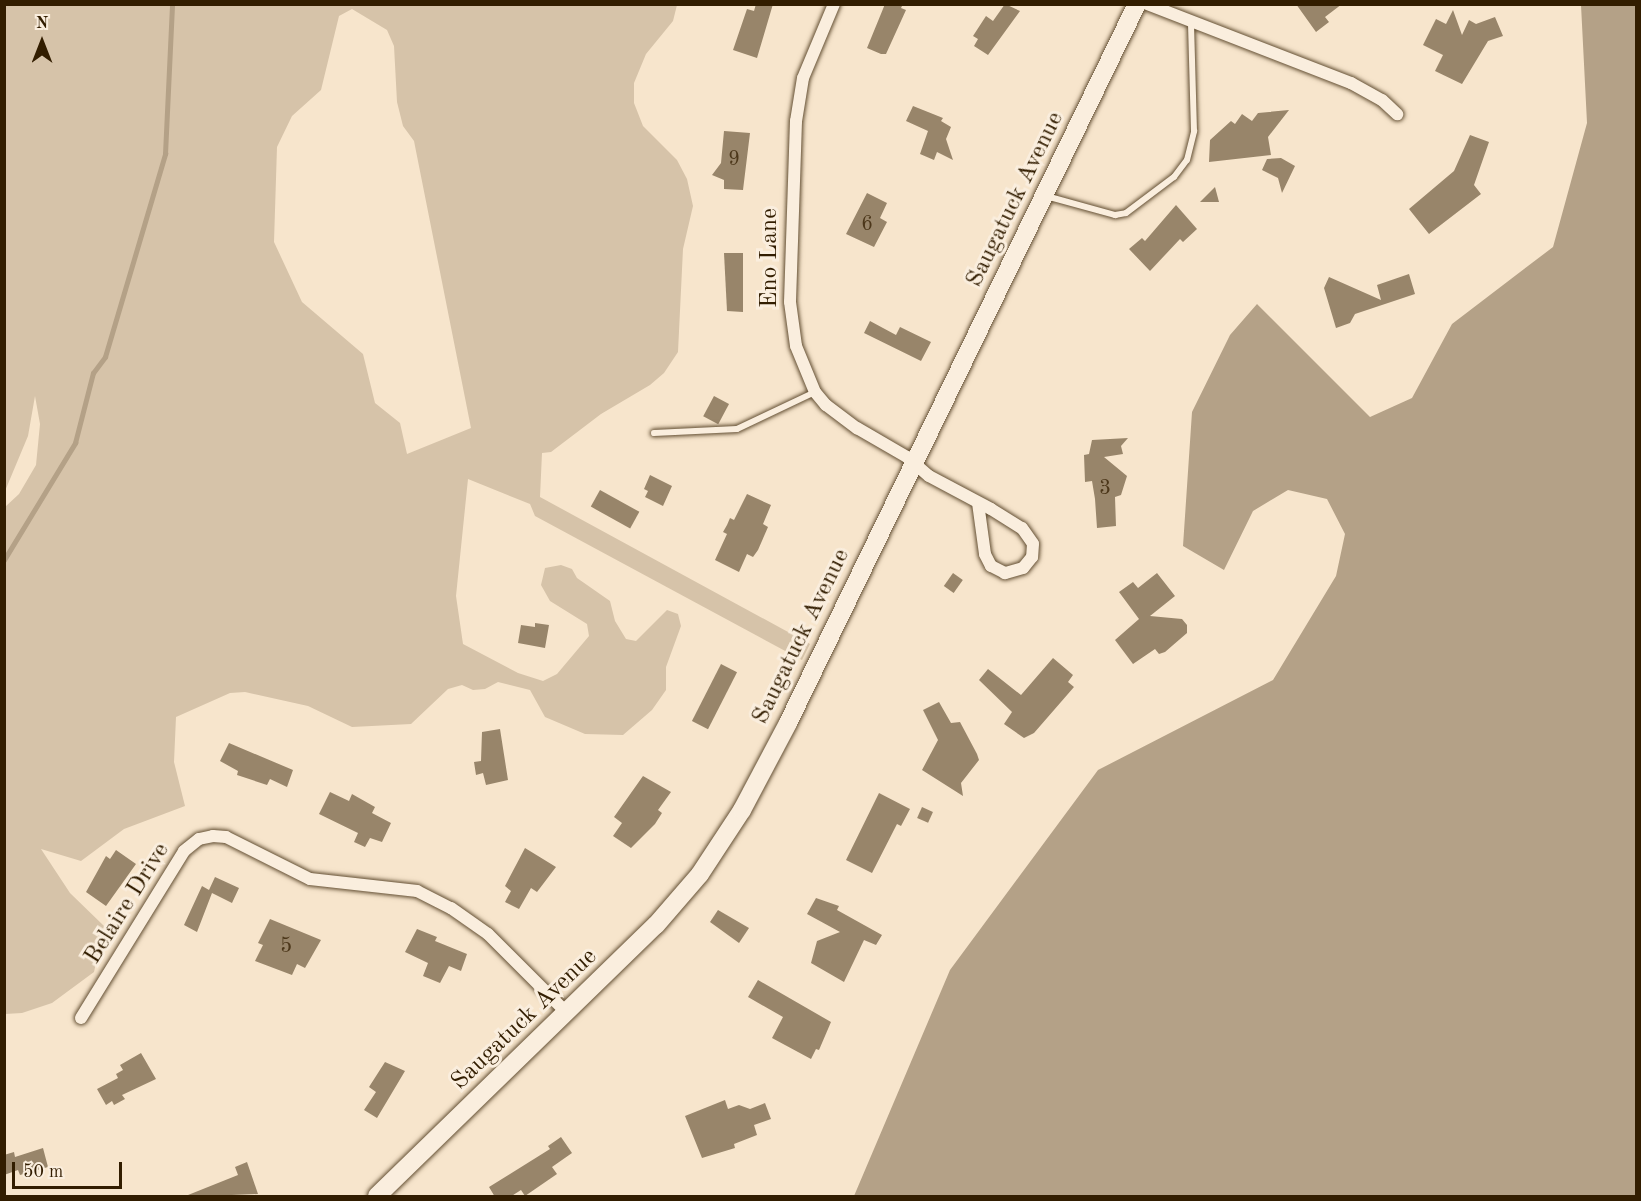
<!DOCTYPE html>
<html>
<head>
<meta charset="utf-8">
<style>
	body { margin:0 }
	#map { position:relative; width:1641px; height:1201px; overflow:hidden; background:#f7e5cc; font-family:"Old Standard TT",serif }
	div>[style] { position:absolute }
	.green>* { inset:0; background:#d6c3a9 }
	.water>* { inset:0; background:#b4a187 }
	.stream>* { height:4.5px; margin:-2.25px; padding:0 2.25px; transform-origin:2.25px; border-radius:2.25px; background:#b4a187 }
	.building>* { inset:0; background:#98856a; transform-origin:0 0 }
	.roads { filter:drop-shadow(0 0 2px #634f33) drop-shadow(0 0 2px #634f33) }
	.service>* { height:6px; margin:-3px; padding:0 3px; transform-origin:3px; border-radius:3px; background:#faeede }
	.minor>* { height:12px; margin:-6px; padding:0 6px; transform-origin:6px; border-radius:6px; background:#faeede }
	.secondary>* { height:18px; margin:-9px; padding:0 9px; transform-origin:9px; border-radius:9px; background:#faeede }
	span { translate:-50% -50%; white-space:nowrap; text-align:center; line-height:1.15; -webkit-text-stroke:6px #faeede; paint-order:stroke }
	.number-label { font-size:21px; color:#4c371a }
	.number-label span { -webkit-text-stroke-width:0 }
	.street-label { font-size:24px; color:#321d00 }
	.frame { position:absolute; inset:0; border:6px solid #321d00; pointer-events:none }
	.north { position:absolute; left:12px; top:12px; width:60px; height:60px; -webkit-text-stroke:4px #faeede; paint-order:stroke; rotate:0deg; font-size:16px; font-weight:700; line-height:24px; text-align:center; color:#321d00 }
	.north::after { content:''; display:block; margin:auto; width:21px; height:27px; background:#321d00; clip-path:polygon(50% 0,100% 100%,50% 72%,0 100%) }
	.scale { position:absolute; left:12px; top:1162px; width:110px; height:27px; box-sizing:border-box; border:3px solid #321d00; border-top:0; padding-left:8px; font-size:18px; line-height:21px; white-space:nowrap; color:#321d00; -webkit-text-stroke:4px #faeede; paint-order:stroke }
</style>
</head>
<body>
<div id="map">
	<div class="green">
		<i style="clip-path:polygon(evenodd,5px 4px,677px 5px,673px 21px,646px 54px,634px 83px,634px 103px,643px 126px,677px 160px,687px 179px,693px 206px,683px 249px,678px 352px,664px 373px,650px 385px,601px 414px,551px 452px,542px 453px,540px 497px,810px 644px,802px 660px,535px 516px,530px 504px,468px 479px,456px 596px,463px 644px,518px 673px,543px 681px,557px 674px,589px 636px,587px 624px,550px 601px,541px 585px,545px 568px,561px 565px,572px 569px,577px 578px,610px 601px,615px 621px,626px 639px,636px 641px,667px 610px,678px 614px,681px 626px,666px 667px,666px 690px,652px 710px,623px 735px,585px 734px,545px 717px,530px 690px,498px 682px,485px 689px,473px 690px,462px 685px,448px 689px,411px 724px,352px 727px,308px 706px,245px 692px,230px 693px,176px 717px,174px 762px,185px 806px,124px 829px,81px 861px,41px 849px,70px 893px,104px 926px,94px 972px,52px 1003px,22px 1013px,5px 1014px,5px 507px,19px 494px,36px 465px,40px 424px,35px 396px,28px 436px,5px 491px,5px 4px,352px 9px,387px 30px,394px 46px,397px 102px,403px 126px,414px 141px,471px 428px,407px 454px,400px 423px,375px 403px,363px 354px,302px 302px,274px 242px,277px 147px,292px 116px,321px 90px,339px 16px,352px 9px)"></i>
	</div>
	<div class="water">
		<i style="clip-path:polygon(1581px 5px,1636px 5px,1636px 1196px,854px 1196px,950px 970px,1098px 770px,1273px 680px,1336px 576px,1345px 534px,1327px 499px,1288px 490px,1253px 511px,1224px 570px,1183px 546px,1192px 412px,1230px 335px,1257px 304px,1370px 417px,1412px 398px,1452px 324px,1553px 247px,1587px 123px)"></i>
	</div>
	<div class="stream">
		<i style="left:4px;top:560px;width:137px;rotate:-58.7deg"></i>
		<i style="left:75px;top:443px;width:72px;rotate:-75.6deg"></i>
		<i style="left:93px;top:373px;width:20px;rotate:-53deg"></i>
		<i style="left:105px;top:357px;width:212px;rotate:-73.5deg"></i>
		<i style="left:165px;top:154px;width:150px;rotate:-87.3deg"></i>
	</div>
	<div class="building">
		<i style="clip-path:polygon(756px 4px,773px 4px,757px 58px,733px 50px,747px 9px,754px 11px)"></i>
		<i style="clip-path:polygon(885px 4px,903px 4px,901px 8px,906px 10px,886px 54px,881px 54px,867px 48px)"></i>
		<i style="clip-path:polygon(1005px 4px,1020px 11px,988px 55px,974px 46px,978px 39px,973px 36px,986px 16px,993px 21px)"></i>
		<i style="clip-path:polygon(1296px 4px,1342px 4px,1325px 17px,1329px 22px,1316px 32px)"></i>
		<i style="clip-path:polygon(1453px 10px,1462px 35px,1469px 20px,1476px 24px,1495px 17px,1503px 36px,1488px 41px,1462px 84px,1435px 71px,1443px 55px,1423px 45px,1436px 19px,1446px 24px)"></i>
		<i style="clip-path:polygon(913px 106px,943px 118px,941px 121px,951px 127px,946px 139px,953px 160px,937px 152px,934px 160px,920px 154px,928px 131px,906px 121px)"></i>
		<i style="clip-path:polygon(1289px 110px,1268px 137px,1271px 155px,1209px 162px,1210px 140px,1231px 121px,1235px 124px,1242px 114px,1252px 121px,1258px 113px)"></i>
		<i style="clip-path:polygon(724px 131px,750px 133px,743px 190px,724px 189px,724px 180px,712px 175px,721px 163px)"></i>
		<i style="clip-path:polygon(1470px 135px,1489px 142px,1474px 185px,1481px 194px,1429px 234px,1409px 209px,1454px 171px)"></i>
		<i style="clip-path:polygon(1281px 158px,1295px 166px,1282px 193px,1278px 178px,1262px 170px,1267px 159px)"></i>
		<i style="clip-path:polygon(1215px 187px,1219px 202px,1200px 202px)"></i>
		<i style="clip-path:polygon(867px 193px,887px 203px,880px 218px,887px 222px,874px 247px,846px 234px)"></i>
		<i style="clip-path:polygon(1176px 205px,1197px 229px,1183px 242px,1180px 239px,1150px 271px,1129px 249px,1142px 238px,1145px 241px)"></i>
		<i style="clip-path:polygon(724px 253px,743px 253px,743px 312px,727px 311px)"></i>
		<i style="clip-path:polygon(1409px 274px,1415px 294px,1355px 314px,1350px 323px,1336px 328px,1324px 288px,1329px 277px,1381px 300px,1377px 285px)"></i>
		<i style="clip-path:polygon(870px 321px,896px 335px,900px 327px,931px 342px,921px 361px,864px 333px)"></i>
		<i style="left:714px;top:396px;width:17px;height:23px;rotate:28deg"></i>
		<i style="clip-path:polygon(1128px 438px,1121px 446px,1123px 454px,1104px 457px,1127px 476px,1121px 495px,1115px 497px,1116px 526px,1097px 528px,1095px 499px,1092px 481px,1085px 482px,1084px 455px,1089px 454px,1092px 440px)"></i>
		<i style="clip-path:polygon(650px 475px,672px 486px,663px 506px,645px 497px,648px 491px,644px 489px)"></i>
		<i style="left:600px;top:490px;width:45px;height:19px;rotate:29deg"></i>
		<i style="clip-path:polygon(747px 494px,771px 505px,763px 524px,768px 527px,758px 550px,753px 557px,747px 554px,739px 572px,715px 560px,727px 534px,723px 532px,727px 525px,730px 518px,734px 520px)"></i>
		<i style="left:953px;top:573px;width:12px;height:16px;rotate:35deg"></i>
		<i style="clip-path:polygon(1157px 573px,1175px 596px,1150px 616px,1182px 619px,1187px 625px,1187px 633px,1165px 652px,1159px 654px,1155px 649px,1133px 664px,1115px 640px,1139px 619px,1119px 592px,1133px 582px,1138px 588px)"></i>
		<i style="clip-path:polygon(535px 623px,549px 625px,545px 648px,518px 643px,521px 625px,535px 627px)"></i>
		<i style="clip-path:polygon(1053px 658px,1073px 675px,1068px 682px,1074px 687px,1034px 733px,1024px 738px,1004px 724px,1012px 712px,979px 680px,988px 669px,1021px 695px)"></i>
		<i style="left:721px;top:664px;width:18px;height:64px;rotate:27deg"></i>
		<i style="clip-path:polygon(939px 702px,951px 723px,960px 722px,977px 754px,979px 760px,961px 783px,963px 796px,922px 770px,938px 740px,923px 710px)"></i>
		<i style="clip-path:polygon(500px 729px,508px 780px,486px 785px,483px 773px,476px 775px,474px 762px,481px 761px,482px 732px)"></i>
		<i style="clip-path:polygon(229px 743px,293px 770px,287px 787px,270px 779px,267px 785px,237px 775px,238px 771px,220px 761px)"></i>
		<i style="clip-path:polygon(643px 776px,671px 792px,658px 810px,662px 813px,655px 824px,631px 848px,613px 836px,622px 823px,614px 817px)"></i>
		<i style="clip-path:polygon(330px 792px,349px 801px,352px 794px,375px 807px,372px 813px,391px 823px,382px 842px,370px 838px,365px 847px,354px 842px,358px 833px,319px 814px)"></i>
		<i style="clip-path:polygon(879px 793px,910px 809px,901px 826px,897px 824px,872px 873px,846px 860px)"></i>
		<i style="left:922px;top:807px;width:12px;height:12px;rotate:24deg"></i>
		<i style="clip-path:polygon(525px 848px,556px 867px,537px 892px,531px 888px,519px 909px,505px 902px,511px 891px,505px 886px)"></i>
		<i style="clip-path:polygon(116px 850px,136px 864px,106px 906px,86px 892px,106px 856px,110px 859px)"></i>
		<i style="clip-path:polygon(215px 877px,239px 888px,232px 903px,212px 893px,197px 932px,184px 925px,202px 886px,209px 890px)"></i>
		<i style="clip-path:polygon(816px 898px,839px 906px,837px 910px,882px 935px,876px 945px,864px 940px,844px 982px,811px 963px,817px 941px,840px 932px,807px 914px)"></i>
		<i style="clip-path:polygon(718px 910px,749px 928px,739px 943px,710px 922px)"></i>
		<i style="clip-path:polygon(270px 919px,321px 940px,305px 968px,297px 964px,292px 975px,255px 961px,263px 945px,258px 943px)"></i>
		<i style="clip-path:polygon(417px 929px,437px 937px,435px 941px,467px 954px,461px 971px,449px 966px,440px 983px,423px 976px,428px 963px,405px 952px)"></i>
		<i style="clip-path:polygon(758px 980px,831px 1022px,819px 1050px,816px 1049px,811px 1059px,772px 1038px,783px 1017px,748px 997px)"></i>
		<i style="clip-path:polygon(141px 1053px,156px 1079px,122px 1095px,125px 1099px,114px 1105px,112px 1101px,106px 1105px,97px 1089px,118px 1078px,116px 1074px,123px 1070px,120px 1065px)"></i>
		<i style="clip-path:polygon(385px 1062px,405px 1071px,377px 1118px,364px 1110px,376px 1092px,369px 1087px)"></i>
		<i style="clip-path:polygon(725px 1100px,728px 1109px,739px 1105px,750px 1109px,765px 1103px,771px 1119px,754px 1125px,757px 1135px,734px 1144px,735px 1148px,702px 1158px,685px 1116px)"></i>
		<i style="clip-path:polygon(561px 1137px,572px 1153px,552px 1167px,557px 1174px,525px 1196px,521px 1190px,510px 1197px,495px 1197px,489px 1187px,550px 1149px,548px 1146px)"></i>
		<i style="clip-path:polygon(43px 1148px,48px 1167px,20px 1175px,18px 1170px,4px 1175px,4px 1155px,14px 1152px,15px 1157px)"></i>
		<i style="clip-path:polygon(247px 1162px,258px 1194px,183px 1197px,238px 1175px,235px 1167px)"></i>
	</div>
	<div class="roads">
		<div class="service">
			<i style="left:1046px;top:196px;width:72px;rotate:15.4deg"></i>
			<i style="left:1115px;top:215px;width:11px;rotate:-10deg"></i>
			<i style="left:1126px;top:213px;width:60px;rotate:-36.9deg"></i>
			<i style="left:1174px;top:177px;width:21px;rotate:-53deg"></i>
			<i style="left:1187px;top:160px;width:30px;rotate:-76deg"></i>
			<i style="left:1194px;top:131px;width:109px;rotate:-91.6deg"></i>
			<i style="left:654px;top:433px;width:83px;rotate:-2.8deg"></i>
			<i style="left:737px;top:429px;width:86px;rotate:-25.4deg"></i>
		</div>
		<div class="minor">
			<i style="left:834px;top:4px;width:80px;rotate:112.7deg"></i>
			<i style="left:803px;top:78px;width:44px;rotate:99.2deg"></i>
			<i style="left:796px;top:121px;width:181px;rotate:91.9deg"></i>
			<i style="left:790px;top:302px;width:44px;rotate:82.2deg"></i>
			<i style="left:796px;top:346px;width:50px;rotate:67.6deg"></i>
			<i style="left:815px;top:392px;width:17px;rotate:50deg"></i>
			<i style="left:826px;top:405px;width:39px;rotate:37deg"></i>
			<i style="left:857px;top:428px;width:58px;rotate:30.1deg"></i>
			<i style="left:907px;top:457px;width:29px;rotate:41deg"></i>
			<i style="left:929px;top:476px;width:70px;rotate:28deg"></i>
			<i style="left:991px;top:509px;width:36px;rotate:32deg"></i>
			<i style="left:1022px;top:528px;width:19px;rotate:55deg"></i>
			<i style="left:1033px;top:544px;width:13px;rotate:94deg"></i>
			<i style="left:1032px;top:557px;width:14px;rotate:129deg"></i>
			<i style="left:1023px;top:568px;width:19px;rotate:164deg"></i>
			<i style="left:1005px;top:573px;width:16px;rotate:-153deg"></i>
			<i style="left:991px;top:566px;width:13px;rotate:-117deg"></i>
			<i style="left:985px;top:554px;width:51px;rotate:-97.8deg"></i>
			<i style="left:1147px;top:4px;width:219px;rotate:21.2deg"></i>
			<i style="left:1351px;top:83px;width:35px;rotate:29deg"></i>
			<i style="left:1382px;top:100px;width:21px;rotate:43deg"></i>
			<i style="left:81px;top:1018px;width:196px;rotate:-58.3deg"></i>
			<i style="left:184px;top:851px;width:19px;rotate:-39deg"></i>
			<i style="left:199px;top:839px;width:14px;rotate:-12deg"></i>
			<i style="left:213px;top:836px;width:13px;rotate:4deg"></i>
			<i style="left:226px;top:837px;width:94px;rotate:26.6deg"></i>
			<i style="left:310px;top:879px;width:108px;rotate:6.4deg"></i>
			<i style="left:417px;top:891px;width:38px;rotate:27deg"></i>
			<i style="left:451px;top:908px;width:45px;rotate:35.1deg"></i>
			<i style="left:488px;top:934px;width:110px;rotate:45deg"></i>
		</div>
		<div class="secondary">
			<i style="left:377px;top:1196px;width:389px;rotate:-44.2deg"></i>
			<i style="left:656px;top:925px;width:67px;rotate:-49.2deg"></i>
			<i style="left:700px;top:874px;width:77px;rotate:-56.7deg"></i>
			<i style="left:742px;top:810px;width:98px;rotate:-62.1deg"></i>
			<i style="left:788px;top:723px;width:799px;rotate:-64.11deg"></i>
		</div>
	</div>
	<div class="number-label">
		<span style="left:734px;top:160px">9</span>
		<span style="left:867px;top:225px">6</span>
		<span style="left:1105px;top:489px">3</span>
		<span style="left:286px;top:947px">5</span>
	</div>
	<div class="street-label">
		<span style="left:1016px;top:200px;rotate:-64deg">Saugatuck Avenue</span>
		<span style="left:771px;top:258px;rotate:-90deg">Eno Lane</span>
		<span style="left:802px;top:637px;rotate:-64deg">Saugatuck Avenue</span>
		<span style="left:128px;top:904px;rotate:-58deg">Belaire Drive</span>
		<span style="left:525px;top:1020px;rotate:-44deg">Saugatuck Avenue</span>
	</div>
	<div class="frame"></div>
	<div class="north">N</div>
	<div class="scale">50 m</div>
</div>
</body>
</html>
